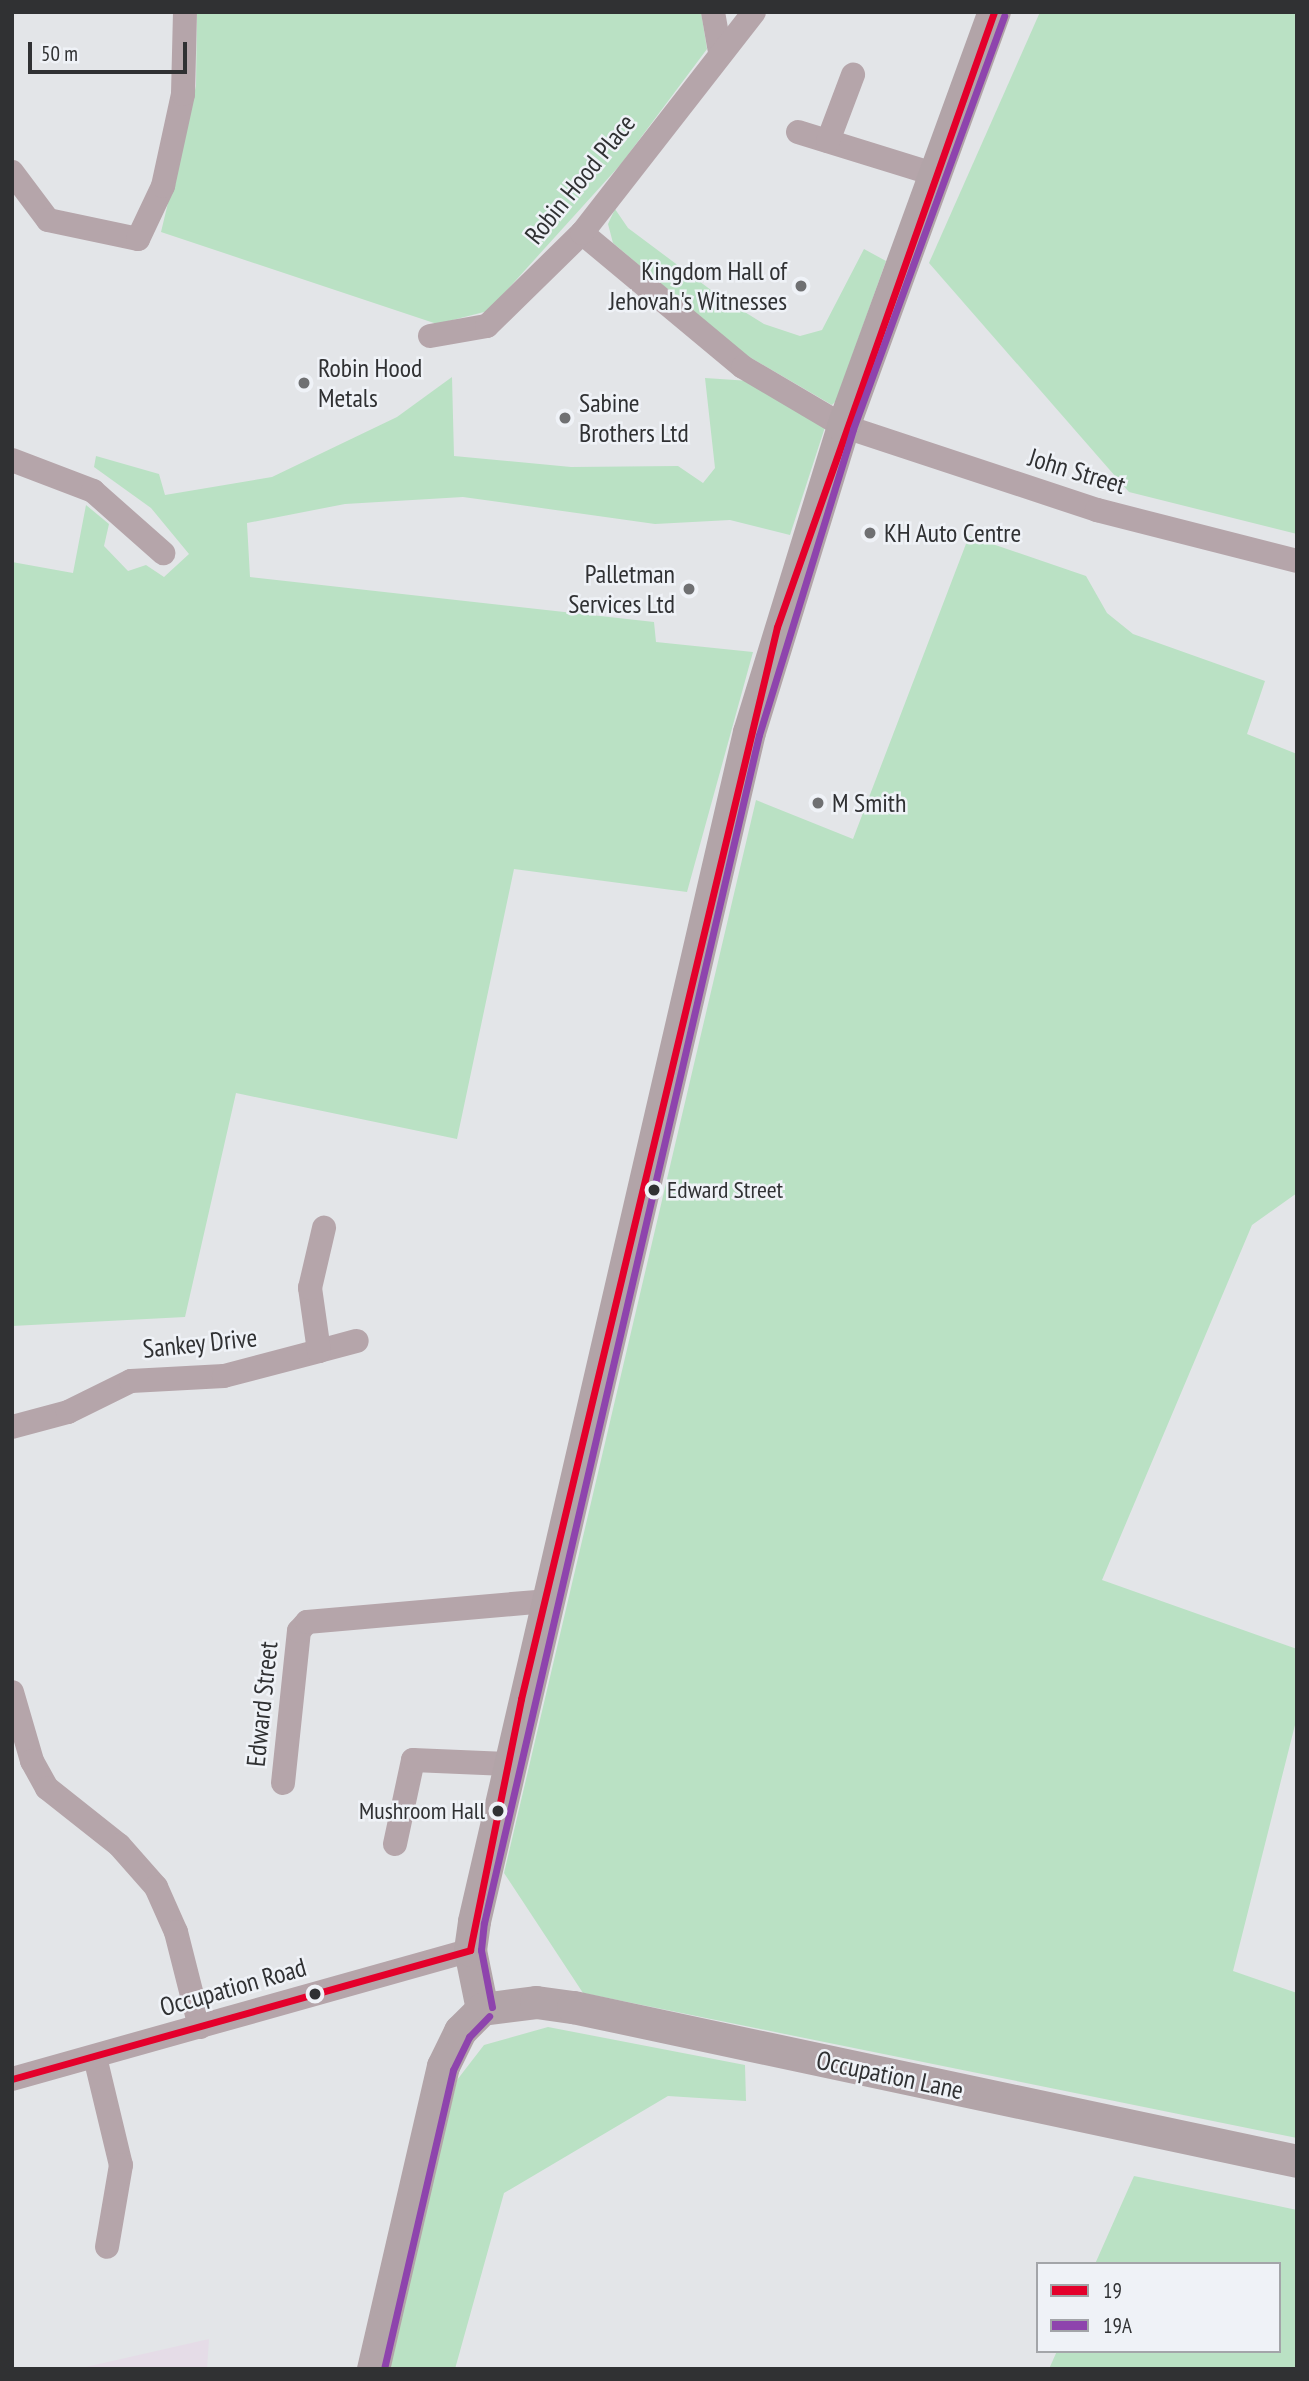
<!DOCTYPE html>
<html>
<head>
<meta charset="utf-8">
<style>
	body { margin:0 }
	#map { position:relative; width:1309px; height:2381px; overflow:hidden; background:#e3e5e8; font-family:"PT Sans Narrow",sans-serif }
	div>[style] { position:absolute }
	.education>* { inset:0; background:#e5dce7 }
	.green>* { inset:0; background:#bae1c4 }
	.street>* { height:24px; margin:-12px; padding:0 12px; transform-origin:12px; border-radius:12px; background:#b5a5aa }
	.secondary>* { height:33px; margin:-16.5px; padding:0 16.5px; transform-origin:16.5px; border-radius:16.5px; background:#b2a4a8 }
	.bus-1>* { height:7px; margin:-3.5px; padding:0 3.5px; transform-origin:3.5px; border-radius:3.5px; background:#e4002b }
	.bus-2>* { height:7px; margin:-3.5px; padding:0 3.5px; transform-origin:3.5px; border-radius:3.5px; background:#8e44ad }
	.dots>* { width:19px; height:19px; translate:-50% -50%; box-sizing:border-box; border:4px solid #eff2f7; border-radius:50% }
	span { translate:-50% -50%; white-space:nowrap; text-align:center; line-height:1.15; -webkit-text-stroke:5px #eff2f7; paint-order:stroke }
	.bus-label { font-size:24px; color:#303133 }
	.left { translate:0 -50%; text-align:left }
	.right { translate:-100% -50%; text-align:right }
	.street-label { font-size:26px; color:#303133 }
	.poi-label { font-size:26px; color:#303133 }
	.frame { position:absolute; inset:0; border:14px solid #303133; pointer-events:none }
	.legend { position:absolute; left:1036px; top:2262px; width:245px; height:91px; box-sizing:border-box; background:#eff2f7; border:2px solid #a3a5a9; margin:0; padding:9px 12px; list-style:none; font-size:21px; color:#303133 }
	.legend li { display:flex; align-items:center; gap:14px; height:35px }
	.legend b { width:35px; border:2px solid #a3a5a9 }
	.scale { position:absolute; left:28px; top:42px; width:159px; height:32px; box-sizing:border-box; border:4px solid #303133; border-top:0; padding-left:9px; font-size:21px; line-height:24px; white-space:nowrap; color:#303133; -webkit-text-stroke:5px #eff2f7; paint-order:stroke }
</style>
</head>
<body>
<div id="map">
	<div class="education">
		<i style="clip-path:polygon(209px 2339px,207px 2369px,77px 2369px)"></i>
	</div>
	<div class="green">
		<i style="clip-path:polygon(197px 12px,701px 12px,707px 49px,621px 164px,488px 311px,437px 324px,161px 232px,196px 86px)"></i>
		<i style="clip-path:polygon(1040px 12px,1297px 12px,1297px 534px,1129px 492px,929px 263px)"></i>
		<i style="clip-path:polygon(615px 209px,628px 228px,719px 296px,764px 324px,800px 336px,822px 330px,864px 249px,886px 261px,836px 401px,832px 405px,741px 352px,613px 243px,608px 224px)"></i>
		<i style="clip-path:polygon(452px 377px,454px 456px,571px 467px,678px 466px,703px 483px,715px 468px,705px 378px,750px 381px,826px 424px,790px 535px,730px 520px,655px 524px,463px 497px,345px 504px,247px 523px,250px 577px,654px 622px,656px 642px,753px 652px,687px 892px,514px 869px,457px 1139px,236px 1093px,185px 1317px,12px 1326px,12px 562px,73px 573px,86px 505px,109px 524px,104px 546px,128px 571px,146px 565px,164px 577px,189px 554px,151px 508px,94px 467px,96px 456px,159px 474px,165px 495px,272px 477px,397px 417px)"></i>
		<i style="clip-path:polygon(969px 536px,1086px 576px,1107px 613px,1133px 634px,1265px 681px,1247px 734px,1297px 754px,1297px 1193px,1252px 1225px,1102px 1580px,1297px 1649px,1297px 1717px,1233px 1971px,1297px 1993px,1297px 2138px,583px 1993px,504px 1873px,756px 800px,853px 839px)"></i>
		<i style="clip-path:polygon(548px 2027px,745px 2065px,746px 2101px,668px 2096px,504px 2193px,455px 2369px,387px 2369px,457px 2080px,484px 2045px)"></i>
		<i style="clip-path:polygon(1134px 2176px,1297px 2210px,1297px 2369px,1049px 2369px,1057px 2351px,1279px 2351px,1279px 2264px,1095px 2264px)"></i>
	</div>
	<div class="street">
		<i style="left:713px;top:12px;width:39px;rotate:80deg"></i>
		<i style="left:798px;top:132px;width:145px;rotate:17.2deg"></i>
		<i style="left:828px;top:141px;width:71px;rotate:-69.3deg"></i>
		<i style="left:12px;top:172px;width:60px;rotate:53.1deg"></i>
		<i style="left:48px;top:220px;width:92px;rotate:11.9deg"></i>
		<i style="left:138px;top:239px;width:59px;rotate:-64.7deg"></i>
		<i style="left:163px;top:186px;width:94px;rotate:-77.7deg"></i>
		<i style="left:183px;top:94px;width:82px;rotate:-88.6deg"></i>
		<i style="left:582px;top:233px;width:209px;rotate:39.8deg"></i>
		<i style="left:743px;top:367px;width:116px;rotate:30.5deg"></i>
		<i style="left:843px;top:426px;width:268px;rotate:18.3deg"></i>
		<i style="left:1097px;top:510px;width:206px;rotate:14.3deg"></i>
		<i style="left:430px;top:336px;width:58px;rotate:-10deg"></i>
		<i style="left:487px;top:326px;width:133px;rotate:-44.4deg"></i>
		<i style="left:582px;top:233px;width:280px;rotate:-52.1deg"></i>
		<i style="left:12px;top:460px;width:87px;rotate:20.9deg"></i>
		<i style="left:93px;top:491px;width:94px;rotate:41.5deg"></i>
		<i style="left:319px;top:1351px;width:39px;rotate:-15deg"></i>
		<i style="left:12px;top:1427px;width:58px;rotate:-15deg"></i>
		<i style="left:68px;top:1412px;width:70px;rotate:-26.2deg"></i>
		<i style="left:131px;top:1381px;width:93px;rotate:-3.1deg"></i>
		<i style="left:224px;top:1376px;width:98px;rotate:-14.7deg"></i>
		<i style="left:319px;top:1351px;width:64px;rotate:-98.1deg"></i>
		<i style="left:310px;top:1288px;width:62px;rotate:-76.9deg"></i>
		<i style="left:12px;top:1692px;width:72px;rotate:73.8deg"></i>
		<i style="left:32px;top:1761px;width:31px;rotate:61deg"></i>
		<i style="left:47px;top:1788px;width:92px;rotate:38.4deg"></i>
		<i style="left:119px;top:1845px;width:56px;rotate:48.6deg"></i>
		<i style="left:156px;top:1887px;width:49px;rotate:66deg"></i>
		<i style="left:176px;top:1932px;width:98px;rotate:75.8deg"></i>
		<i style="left:283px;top:1783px;width:153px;rotate:-84deg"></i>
		<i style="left:299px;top:1631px;width:12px;rotate:-48deg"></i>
		<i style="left:307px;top:1622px;width:240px;rotate:-5deg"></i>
		<i style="left:395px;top:1844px;width:86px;rotate:-77.9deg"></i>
		<i style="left:413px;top:1760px;width:94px;rotate:2.4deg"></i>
		<i style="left:95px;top:2057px;width:111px;rotate:76.5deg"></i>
		<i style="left:121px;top:2165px;width:83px;rotate:99.7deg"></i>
		<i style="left:12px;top:2079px;width:476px;rotate:-15.7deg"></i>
	</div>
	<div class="secondary">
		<i style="left:482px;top:2009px;width:60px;rotate:-101.5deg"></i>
		<i style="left:470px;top:1950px;width:29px;rotate:-82deg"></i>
		<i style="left:474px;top:1921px;width:1220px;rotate:-76.98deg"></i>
		<i style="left:749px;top:732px;width:320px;rotate:-72.9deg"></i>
		<i style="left:843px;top:426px;width:441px;rotate:-70deg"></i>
		<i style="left:482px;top:2009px;width:54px;rotate:-7.4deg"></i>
		<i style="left:536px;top:2002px;width:37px;rotate:8deg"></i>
		<i style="left:573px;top:2007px;width:740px;rotate:12.01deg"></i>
		<i style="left:373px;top:2369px;width:311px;rotate:-77deg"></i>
		<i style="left:443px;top:2066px;width:39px;rotate:-64deg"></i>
		<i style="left:460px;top:2031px;width:31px;rotate:-45deg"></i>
	</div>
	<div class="bus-1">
		<i style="left:470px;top:1950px;width:256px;rotate:-78.5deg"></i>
		<i style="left:521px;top:1699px;width:1102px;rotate:-76.57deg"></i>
		<i style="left:777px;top:627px;width:652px;rotate:-70.56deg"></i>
		<i style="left:12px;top:2079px;width:476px;rotate:-15.7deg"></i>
	</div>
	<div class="bus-2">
		<i style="left:492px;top:2007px;width:58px;rotate:-100.9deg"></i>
		<i style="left:481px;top:1950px;width:27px;rotate:-84deg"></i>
		<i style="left:484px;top:1923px;width:1219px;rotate:-76.97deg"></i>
		<i style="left:759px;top:735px;width:320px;rotate:-72.9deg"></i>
		<i style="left:853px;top:429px;width:440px;rotate:-69.9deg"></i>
		<i style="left:384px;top:2369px;width:307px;rotate:-77deg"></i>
		<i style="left:453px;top:2070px;width:37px;rotate:-64deg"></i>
		<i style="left:469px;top:2037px;width:29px;rotate:-46deg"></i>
	</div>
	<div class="dots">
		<i style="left:801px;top:286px;background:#6f7072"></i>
		<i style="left:304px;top:383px;background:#6f7072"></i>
		<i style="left:565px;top:418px;background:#6f7072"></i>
		<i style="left:870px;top:533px;background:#6f7072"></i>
		<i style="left:689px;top:589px;background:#6f7072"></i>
		<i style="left:818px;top:803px;background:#6f7072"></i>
		<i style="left:654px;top:1190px;background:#303133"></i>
		<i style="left:498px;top:1811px;background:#303133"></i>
		<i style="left:315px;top:1994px;background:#303133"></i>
	</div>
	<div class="bus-label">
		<span class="left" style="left:667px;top:1190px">Edward Street</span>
		<span class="right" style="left:485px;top:1811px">Mushroom Hall</span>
	</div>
	<div class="street-label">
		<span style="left:580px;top:179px;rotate:-51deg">Robin Hood Place</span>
		<span style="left:1077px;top:471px;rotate:17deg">John Street</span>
		<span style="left:200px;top:1343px;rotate:-6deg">Sankey Drive</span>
		<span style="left:262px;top:1704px;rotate:-84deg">Edward Street</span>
		<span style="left:233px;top:1987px;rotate:-16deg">Occupation Road</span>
		<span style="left:890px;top:2075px;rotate:12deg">Occupation Lane</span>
	</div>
	<div class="poi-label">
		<span class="right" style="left:787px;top:286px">Kingdom Hall of<br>Jehovah's Witnesses</span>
		<span class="left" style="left:318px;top:383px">Robin Hood<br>Metals</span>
		<span class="left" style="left:579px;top:418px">Sabine<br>Brothers Ltd</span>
		<span class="left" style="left:884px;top:533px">KH Auto Centre</span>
		<span class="right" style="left:675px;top:589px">Palletman<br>Services Ltd</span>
		<span class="left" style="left:832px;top:803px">M Smith</span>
	</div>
	<div class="frame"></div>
	<ul class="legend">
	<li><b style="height:9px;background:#e4002b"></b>19</li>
	<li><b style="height:9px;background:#8e44ad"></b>19A</li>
	</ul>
	<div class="scale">50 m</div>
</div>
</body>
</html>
